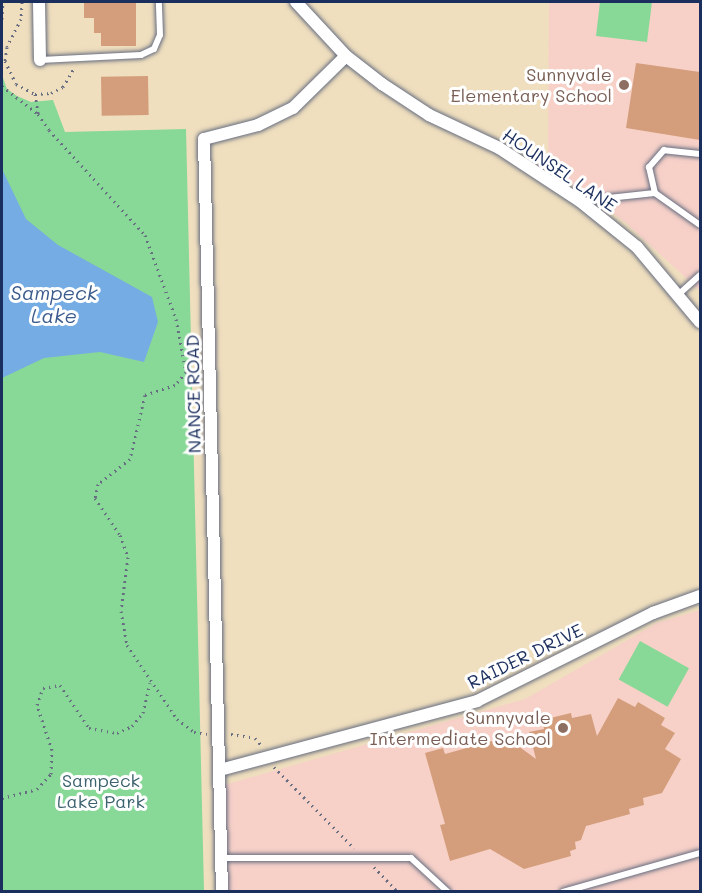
<!DOCTYPE html>
<html>
<head>
<meta charset="utf-8">
<style>
	body { margin:0 }
	#map { position:relative; width:702px; height:893px; overflow:hidden; background:#f0dfbe; font-family:Mali,sans-serif }
	div>[style] { position:absolute }
	.built>* { inset:0; background:#f7d1c8 }
	.green>* { inset:0; background:#88d897; transform-origin:0 0 }
	.water>* { inset:0; background:#76ace4 }
	.building>* { inset:0; background:#d49e7c; transform-origin:0 0 }
	.path>* { height:3px; margin-top:-1.5px; transform-origin:0; background:repeating-linear-gradient(90deg,#666d80 0 1.5px,transparent 0 6px) }
	.roads { filter:drop-shadow(0 0 2px #666d80) drop-shadow(0 0 2px #666d80) }
	.lane>* { height:6px; margin:-3px; padding:0 3px; transform-origin:3px; border-radius:3px; background:#fff }
	.street>* { height:12px; margin:-6px; padding:0 6px; transform-origin:6px; border-radius:6px; background:#fff }
	.dots>* { width:16px; height:16px; translate:-50% -50%; box-sizing:border-box; border:3px solid #fff; border-radius:50% }
	span { translate:-50% -50%; white-space:nowrap; text-align:center; line-height:1.15; -webkit-text-stroke:6px #fff; paint-order:stroke }
	.education-label { font-size:18px; color:#785e54 }
	.right { translate:-100% -50%; text-align:right }
	.street-label { font-size:18px; color:#1b2f5e }
	.park-label { font-size:18px; color:#3c626f }
	.water-label { font-size:20px; color:#3b5b8d; font-style:italic }
	.frame { position:absolute; inset:0; border:3px solid #1b2f5e; pointer-events:none }
</style>
</head>
<body>
<div id="map">
	<div class="built">
		<i style="clip-path:polygon(549px 2px,700px 2px,700px 291px,625px 222px,548px 168px)"></i>
		<i style="clip-path:polygon(700px 610px,700px 891px,228px 891px,224px 785px,525px 699px,657px 623px)"></i>
	</div>
	<div class="green">
		<i style="clip-path:polygon(600px 2px,652px 2px,647px 42px,596px 36px)"></i>
		<i style="clip-path:polygon(2px 75px,7px 89px,17px 96px,31px 102px,53px 100px,65px 132px,186px 129px,204px 891px,2px 891px)"></i>
		<i style="left:640px;top:641px;width:56px;height:44px;rotate:29deg"></i>
	</div>
	<div class="water">
		<i style="clip-path:polygon(2px 169px,26px 219px,58px 245px,152px 297px,158px 322px,144px 362px,100px 352px,44px 358px,2px 378px)"></i>
	</div>
	<div class="building">
		<i style="clip-path:polygon(84px 2px,136px 2px,136px 46px,101px 46px,101px 33px,94px 33px,94px 18px,84px 18px)"></i>
		<i style="clip-path:polygon(636px 63px,700px 72px,700px 140px,626px 128px)"></i>
		<i style="left:148px;top:76px;width:39px;height:47px;rotate:89deg"></i>
		<i style="clip-path:polygon(618px 698px,635px 707px,638px 702px,665px 718px,661px 725px,675px 733px,665px 749px,681px 759px,662px 793px,643px 798px,644px 805px,629px 809px,630px 814px,586px 826px,581px 840px,575px 842px,576px 849px,570px 851px,571px 856px,524px 869px,490px 849px,450px 861px,440px 825px,445px 824px,425px 753px,443px 748px,445px 754px,506px 737px,536px 759px,529px 732px,544px 729px,542px 720px,571px 713px,572px 718px,591px 714px,597px 736px)"></i>
	</div>
	<div class="path">
		<i style="left:22px;top:2px;width:17px;rotate:93deg"></i>
		<i style="left:21px;top:19px;width:31px;rotate:117deg"></i>
		<i style="left:7px;top:47px;width:14px;rotate:98deg"></i>
		<i style="left:5px;top:61px;width:25px;rotate:64deg"></i>
		<i style="left:16px;top:84px;width:21px;rotate:28deg"></i>
		<i style="left:35px;top:94px;width:16px;rotate:-4deg"></i>
		<i style="left:51px;top:93px;width:13px;rotate:-27deg"></i>
		<i style="left:63px;top:87px;width:22px;rotate:-60deg"></i>
		<i style="left:2px;top:19px;width:17px;rotate:-87deg"></i>
		<i style="left:2px;top:86px;width:46px;rotate:37.9deg"></i>
		<i style="left:35px;top:94px;width:20px;rotate:81deg"></i>
		<i style="left:38px;top:114px;width:19px;rotate:55deg"></i>
		<i style="left:49px;top:130px;width:142px;rotate:47.6deg"></i>
		<i style="left:145px;top:235px;width:90px;rotate:69.7deg"></i>
		<i style="left:176px;top:319px;width:54px;rotate:79.3deg"></i>
		<i style="left:186px;top:372px;width:17px;rotate:130deg"></i>
		<i style="left:175px;top:385px;width:32px;rotate:162deg"></i>
		<i style="left:145px;top:395px;width:66px;rotate:103.2deg"></i>
		<i style="left:130px;top:459px;width:41px;rotate:142deg"></i>
		<i style="left:98px;top:484px;width:14px;rotate:102deg"></i>
		<i style="left:95px;top:498px;width:45px;rotate:56deg"></i>
		<i style="left:120px;top:535px;width:23px;rotate:70deg"></i>
		<i style="left:128px;top:557px;width:54px;rotate:97.4deg"></i>
		<i style="left:121px;top:611px;width:35px;rotate:80deg"></i>
		<i style="left:127px;top:645px;width:89px;rotate:56deg"></i>
		<i style="left:177px;top:719px;width:21px;rotate:37deg"></i>
		<i style="left:194px;top:732px;width:13px;rotate:9deg"></i>
		<i style="left:231px;top:734px;width:24px;rotate:9deg"></i>
		<i style="left:255px;top:738px;width:11px;rotate:49deg"></i>
		<i style="left:274px;top:767px;width:114px;rotate:45.4deg"></i>
		<i style="left:2px;top:798px;width:36px;rotate:-14deg"></i>
		<i style="left:37px;top:789px;width:21px;rotate:-47deg"></i>
		<i style="left:51px;top:774px;width:24px;rotate:-88deg"></i>
		<i style="left:52px;top:750px;width:47px;rotate:-108.4deg"></i>
		<i style="left:37px;top:705px;width:18px;rotate:-71deg"></i>
		<i style="left:43px;top:688px;width:17px;rotate:-10deg"></i>
		<i style="left:60px;top:685px;width:52px;rotate:56deg"></i>
		<i style="left:89px;top:728px;width:28px;rotate:10deg"></i>
		<i style="left:117px;top:733px;width:17px;rotate:-25deg"></i>
		<i style="left:132px;top:726px;width:17px;rotate:-50deg"></i>
		<i style="left:143px;top:713px;width:31px;rotate:-77deg"></i>
		<i style="left:374px;top:867px;width:35px;rotate:46deg"></i>
	</div>
	<div class="roads">
		<div class="lane">
			<i style="left:40px;top:60px;width:101px;rotate:-2.8deg"></i>
			<i style="left:141px;top:55px;width:14px;rotate:-25deg"></i>
			<i style="left:154px;top:49px;width:15px;rotate:-67deg"></i>
			<i style="left:160px;top:35px;width:33px;rotate:-92deg"></i>
			<i style="left:700px;top:154px;width:36px;rotate:-174deg"></i>
			<i style="left:664px;top:150px;width:23px;rotate:131deg"></i>
			<i style="left:649px;top:167px;width:27px;rotate:77deg"></i>
			<i style="left:655px;top:193px;width:55px;rotate:35.4deg"></i>
			<i style="left:581px;top:201px;width:74px;rotate:-6.2deg"></i>
			<i style="left:679px;top:294px;width:28px;rotate:-42deg"></i>
			<i style="left:222px;top:858px;width:189px"></i>
			<i style="left:411px;top:858px;width:50px;rotate:42.6deg"></i>
			<i style="left:563px;top:892px;width:142px;rotate:-15.9deg"></i>
		</div>
		<div class="street">
			<i style="left:39px;top:2px;width:58px;rotate:89deg"></i>
			<i style="left:296px;top:2px;width:74px;rotate:47.2deg"></i>
			<i style="left:346px;top:56px;width:46px;rotate:37.9deg"></i>
			<i style="left:382px;top:84px;width:56px;rotate:33.4deg"></i>
			<i style="left:429px;top:115px;width:77px;rotate:25.2deg"></i>
			<i style="left:499px;top:148px;width:97px;rotate:33.2deg"></i>
			<i style="left:580px;top:201px;width:73px;rotate:38.9deg"></i>
			<i style="left:637px;top:247px;width:98px;rotate:50deg"></i>
			<i style="left:220px;top:770px;width:266px;rotate:-15deg"></i>
			<i style="left:477px;top:701px;width:197px;rotate:-26.6deg"></i>
			<i style="left:653px;top:613px;width:50px;rotate:-19.9deg"></i>
			<i style="left:222px;top:892px;width:753px;rotate:-91.37deg"></i>
			<i style="left:204px;top:139px;width:56px;rotate:-14.5deg"></i>
			<i style="left:258px;top:125px;width:39px;rotate:-26deg"></i>
			<i style="left:293px;top:108px;width:74px;rotate:-44.5deg"></i>
		</div>
	</div>
	<div class="dots">
		<i style="left:624px;top:85px;background:#8d6e63"></i>
		<i style="left:563px;top:728px;background:#8d6e63"></i>
	</div>
	<div class="education-label">
		<span class="right" style="left:612px;top:85px">Sunnyvale<br>Elementary School</span>
		<span class="right" style="left:551px;top:728px">Sunnyvale<br>Intermediate School</span>
	</div>
	<div class="street-label">
		<span style="left:560px;top:170px;rotate:34deg">HOUNSEL LANE</span>
		<span style="left:193px;top:394px;rotate:-91deg">NANCE ROAD</span>
		<span style="left:525px;top:656px;rotate:-26deg">RAIDER DRIVE</span>
	</div>
	<div class="park-label">
		<span style="left:101px;top:791px">Sampeck<br>Lake Park</span>
	</div>
	<div class="water-label">
		<span style="left:54px;top:304px">Sampeck<br>Lake</span>
	</div>
	<div class="frame"></div>
</div>
</body>
</html>
